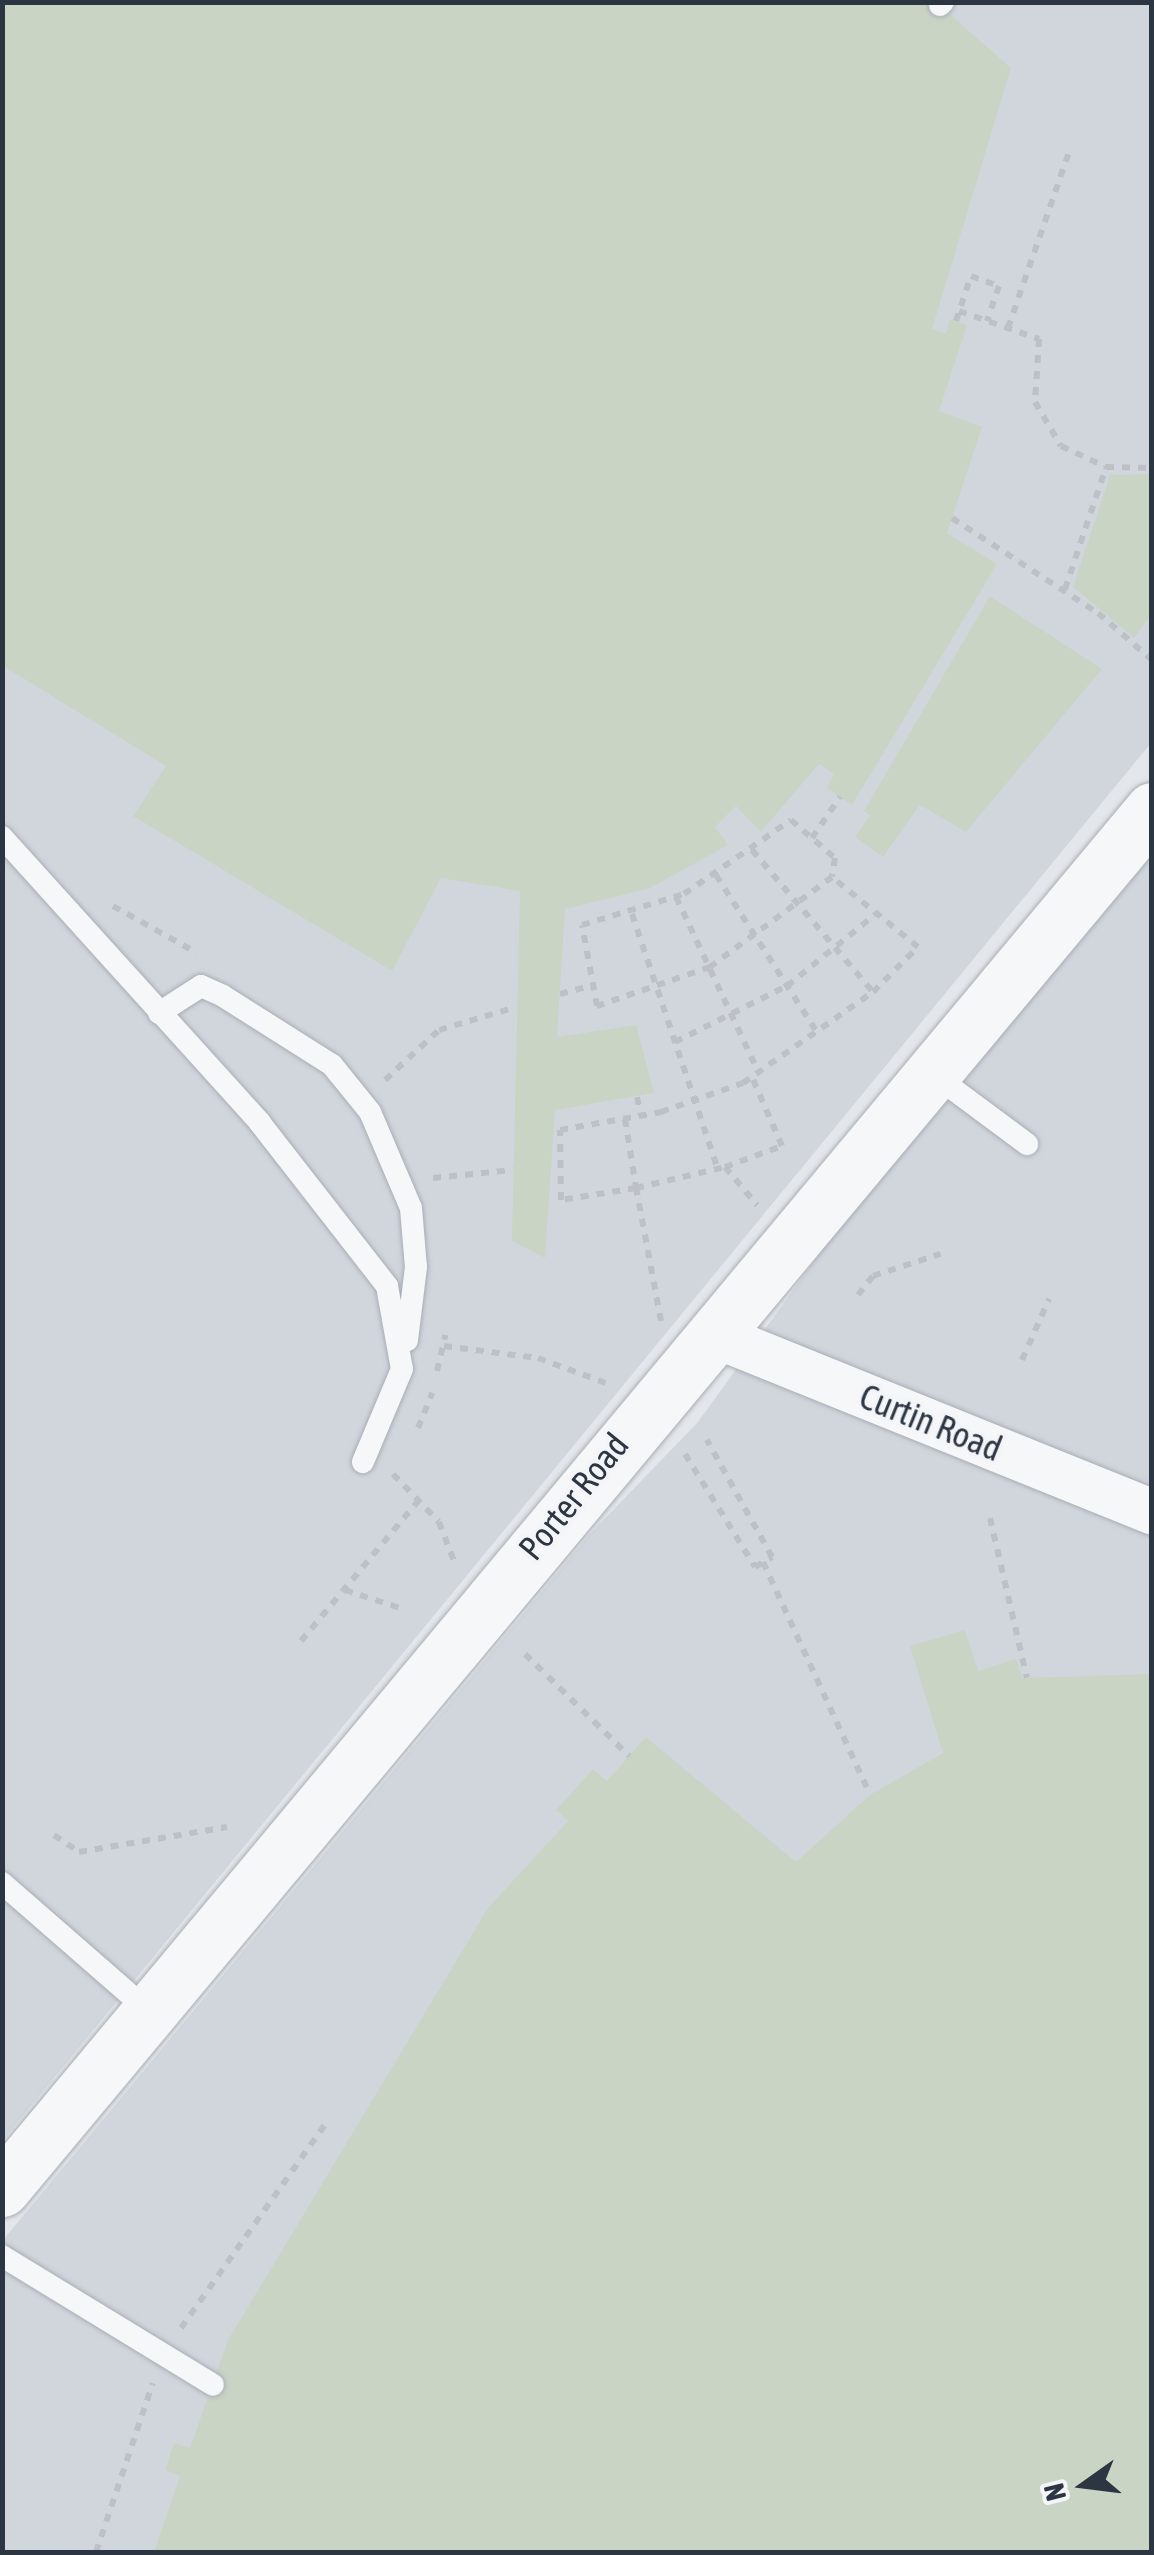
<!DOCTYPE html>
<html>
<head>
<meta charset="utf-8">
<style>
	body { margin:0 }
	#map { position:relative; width:1154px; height:2555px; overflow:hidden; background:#e3e7eb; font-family:"Asap Condensed",sans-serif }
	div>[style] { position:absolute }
	.built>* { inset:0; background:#d1d6dd }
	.green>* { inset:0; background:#c9d4c5 }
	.path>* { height:6px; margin-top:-3px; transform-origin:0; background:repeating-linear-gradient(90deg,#bdc1c6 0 8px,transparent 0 16px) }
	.roads { filter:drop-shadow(0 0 2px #a8aeb5) drop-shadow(0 0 2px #a8aeb5) }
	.service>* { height:22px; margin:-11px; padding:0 11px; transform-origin:11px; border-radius:11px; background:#f6f7f9 }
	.minor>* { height:45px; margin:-22.5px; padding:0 22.5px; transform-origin:22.5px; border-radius:22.5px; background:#f6f7f9 }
	.tertiary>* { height:55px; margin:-27.5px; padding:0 27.5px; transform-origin:27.5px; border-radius:27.5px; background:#f6f7f9 }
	span { translate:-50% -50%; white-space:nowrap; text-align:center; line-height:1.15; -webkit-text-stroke:8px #f3f5f8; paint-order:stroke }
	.street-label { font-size:35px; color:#2c3542 }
	.frame { position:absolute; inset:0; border:5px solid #2c3542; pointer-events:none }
	.north { position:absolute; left:1034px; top:2435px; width:100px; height:100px; -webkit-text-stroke:8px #f3f5f8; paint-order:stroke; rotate:256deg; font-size:28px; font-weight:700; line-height:40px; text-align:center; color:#2c3542 }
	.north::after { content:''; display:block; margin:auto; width:35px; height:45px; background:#2c3542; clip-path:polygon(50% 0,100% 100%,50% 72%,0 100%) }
</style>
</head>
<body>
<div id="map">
	<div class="built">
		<i style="clip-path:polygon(3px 3px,1151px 3px,1151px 743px,3px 2140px)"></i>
		<i style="clip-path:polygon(1151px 852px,1151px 2552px,3px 2552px,3px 2240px,589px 1535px,698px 1422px,833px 1235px)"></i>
	</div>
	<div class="green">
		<i style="clip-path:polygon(3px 3px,937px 3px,1011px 68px,932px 329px,946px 334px,950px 319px,967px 325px,939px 411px,982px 427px,947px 533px,997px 564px,852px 805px,827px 788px,834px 774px,819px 764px,761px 832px,736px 806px,715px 827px,728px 845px,650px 888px,565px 909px,557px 1037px,636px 1025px,654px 1093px,555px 1110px,545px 1258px,512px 1241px,520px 891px,441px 878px,392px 971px,133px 816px,166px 766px,3px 666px)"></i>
		<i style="clip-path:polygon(1151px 474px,1151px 615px,1134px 638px,1073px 587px,1110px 475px)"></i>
		<i style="clip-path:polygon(990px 596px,1102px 669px,966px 832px,920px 805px,883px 857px,855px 837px,870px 816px,864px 811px)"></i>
		<i style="clip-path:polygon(965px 1630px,978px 1671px,1016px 1659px,1023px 1678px,1151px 1674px,1151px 2552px,154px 2552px,180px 2476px,165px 2470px,174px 2443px,190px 2448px,228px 2340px,488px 1908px,568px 1821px,556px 1810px,593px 1769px,607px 1781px,646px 1737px,796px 1862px,870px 1795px,943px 1753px,910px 1646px)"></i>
	</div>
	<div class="path">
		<i style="left:959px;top:311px;width:85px;rotate:19.3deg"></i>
		<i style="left:1039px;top:339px;width:63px;rotate:93.6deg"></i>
		<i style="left:1035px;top:402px;width:51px;rotate:59.4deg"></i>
		<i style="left:1061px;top:446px;width:50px;rotate:25deg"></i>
		<i style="left:1106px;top:467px;width:46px;rotate:1.2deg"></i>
		<i style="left:956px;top:321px;width:47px;rotate:-71.6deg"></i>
		<i style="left:971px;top:276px;width:30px;rotate:20deg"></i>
		<i style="left:999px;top:286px;width:37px;rotate:109deg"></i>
		<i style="left:1008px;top:328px;width:189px;rotate:-70.9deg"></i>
		<i style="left:952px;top:518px;width:174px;rotate:33.1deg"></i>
		<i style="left:1098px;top:613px;width:72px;rotate:41deg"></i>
		<i style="left:1065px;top:589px;width:129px;rotate:-71.4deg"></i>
		<i style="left:812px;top:838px;width:50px;rotate:-55.7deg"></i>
		<i style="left:752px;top:850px;width:187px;rotate:49.6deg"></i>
		<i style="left:716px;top:875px;width:189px;rotate:57.3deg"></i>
		<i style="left:676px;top:897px;width:192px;rotate:64.8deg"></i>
		<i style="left:113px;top:906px;width:96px;rotate:29.2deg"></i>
		<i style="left:632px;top:914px;width:269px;rotate:71.4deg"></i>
		<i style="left:560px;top:994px;width:34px;rotate:-15deg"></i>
		<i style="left:675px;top:1042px;width:125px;rotate:-26.6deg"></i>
		<i style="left:787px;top:986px;width:116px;rotate:-39deg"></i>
		<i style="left:385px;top:1080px;width:74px;rotate:-42.8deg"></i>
		<i style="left:439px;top:1030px;width:80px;rotate:-16.6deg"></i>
		<i style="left:637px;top:1097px;width:19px;rotate:78deg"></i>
		<i style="left:625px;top:1119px;width:70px;rotate:80.9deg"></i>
		<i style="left:636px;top:1188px;width:91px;rotate:-13.3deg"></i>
		<i style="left:725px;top:1167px;width:61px;rotate:-20.2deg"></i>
		<i style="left:782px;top:1146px;width:75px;rotate:-113.5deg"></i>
		<i style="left:725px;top:1167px;width:50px;rotate:49.9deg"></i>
		<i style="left:433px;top:1178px;width:80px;rotate:-5.7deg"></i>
		<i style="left:858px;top:1295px;width:24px;rotate:-52deg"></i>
		<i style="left:873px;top:1276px;width:71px;rotate:-18.2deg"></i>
		<i style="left:661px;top:1321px;width:135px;rotate:-100.6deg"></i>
		<i style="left:636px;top:1188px;width:76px;rotate:170.9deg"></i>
		<i style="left:561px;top:1200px;width:70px;rotate:-90.8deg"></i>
		<i style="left:560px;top:1130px;width:103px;rotate:-10.1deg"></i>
		<i style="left:661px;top:1112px;width:87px;rotate:-19.5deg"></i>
		<i style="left:743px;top:1083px;width:159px;rotate:-35deg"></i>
		<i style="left:873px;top:992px;width:64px;rotate:-45deg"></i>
		<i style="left:918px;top:947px;width:111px;rotate:-140.9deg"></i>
		<i style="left:832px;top:877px;width:152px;rotate:143.6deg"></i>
		<i style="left:710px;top:967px;width:120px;rotate:161deg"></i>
		<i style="left:597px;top:1006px;width:82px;rotate:-100.5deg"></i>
		<i style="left:582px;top:925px;width:107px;rotate:-16.9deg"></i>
		<i style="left:684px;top:894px;width:130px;rotate:-34.7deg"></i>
		<i style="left:791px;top:820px;width:58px;rotate:40.8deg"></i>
		<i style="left:835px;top:858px;width:19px;rotate:99deg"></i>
		<i style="left:444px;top:1346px;width:95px;rotate:7.3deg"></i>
		<i style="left:538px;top:1358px;width:78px;rotate:20.3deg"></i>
		<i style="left:1022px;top:1360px;width:67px;rotate:-66.1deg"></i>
		<i style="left:437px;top:1371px;width:37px;rotate:-77deg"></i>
		<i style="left:418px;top:1428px;width:38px;rotate:-68deg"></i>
		<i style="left:685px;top:1454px;width:133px;rotate:58.2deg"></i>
		<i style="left:755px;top:1567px;width:20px;rotate:-30deg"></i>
		<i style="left:772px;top:1557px;width:134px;rotate:-119.1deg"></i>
		<i style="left:393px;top:1474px;width:66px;rotate:46.2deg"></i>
		<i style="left:439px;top:1522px;width:42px;rotate:69deg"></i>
		<i style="left:990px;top:1518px;width:164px;rotate:77deg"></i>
		<i style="left:763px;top:1562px;width:256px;rotate:65.3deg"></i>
		<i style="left:345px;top:1590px;width:64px;rotate:18.2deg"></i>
		<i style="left:301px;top:1641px;width:184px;rotate:-50.1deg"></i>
		<i style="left:525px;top:1654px;width:146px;rotate:44.4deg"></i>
		<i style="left:54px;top:1835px;width:30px;rotate:34deg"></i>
		<i style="left:79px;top:1852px;width:150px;rotate:-9.6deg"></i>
		<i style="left:181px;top:2328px;width:256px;rotate:-54.7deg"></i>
		<i style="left:96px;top:2552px;width:178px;rotate:-71.4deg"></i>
	</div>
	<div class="roads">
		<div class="service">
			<i style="left:940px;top:5px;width:4px;rotate:-45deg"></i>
			<i style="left:2px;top:837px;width:385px;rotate:47.9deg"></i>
			<i style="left:260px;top:1123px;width:207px;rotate:52.1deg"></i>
			<i style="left:387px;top:1286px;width:84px;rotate:79.8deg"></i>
			<i style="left:402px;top:1369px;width:101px;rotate:112.8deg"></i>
			<i style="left:159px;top:1013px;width:50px;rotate:-32.7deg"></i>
			<i style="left:201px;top:986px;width:24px;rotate:24deg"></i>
			<i style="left:223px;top:996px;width:129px;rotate:32.3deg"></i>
			<i style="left:332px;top:1065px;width:60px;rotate:51deg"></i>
			<i style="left:370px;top:1112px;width:104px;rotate:66.9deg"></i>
			<i style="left:411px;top:1208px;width:59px;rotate:85.2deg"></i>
			<i style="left:416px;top:1267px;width:74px;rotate:97deg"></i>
			<i style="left:930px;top:1072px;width:121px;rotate:36.6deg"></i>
			<i style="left:2px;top:1883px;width:196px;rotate:41.1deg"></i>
			<i style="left:2px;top:2256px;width:247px;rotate:31.4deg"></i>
		</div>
		<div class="minor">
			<i style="left:710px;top:1333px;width:477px;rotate:22deg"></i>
		</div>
		<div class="tertiary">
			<i style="left:2px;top:2189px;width:1796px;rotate:-50.17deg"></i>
		</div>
	</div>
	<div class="street-label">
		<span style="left:931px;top:1422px;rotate:22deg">Curtin Road</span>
		<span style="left:573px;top:1496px;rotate:-51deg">Porter Road</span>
	</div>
	<div class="frame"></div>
	<div class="north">N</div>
</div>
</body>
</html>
